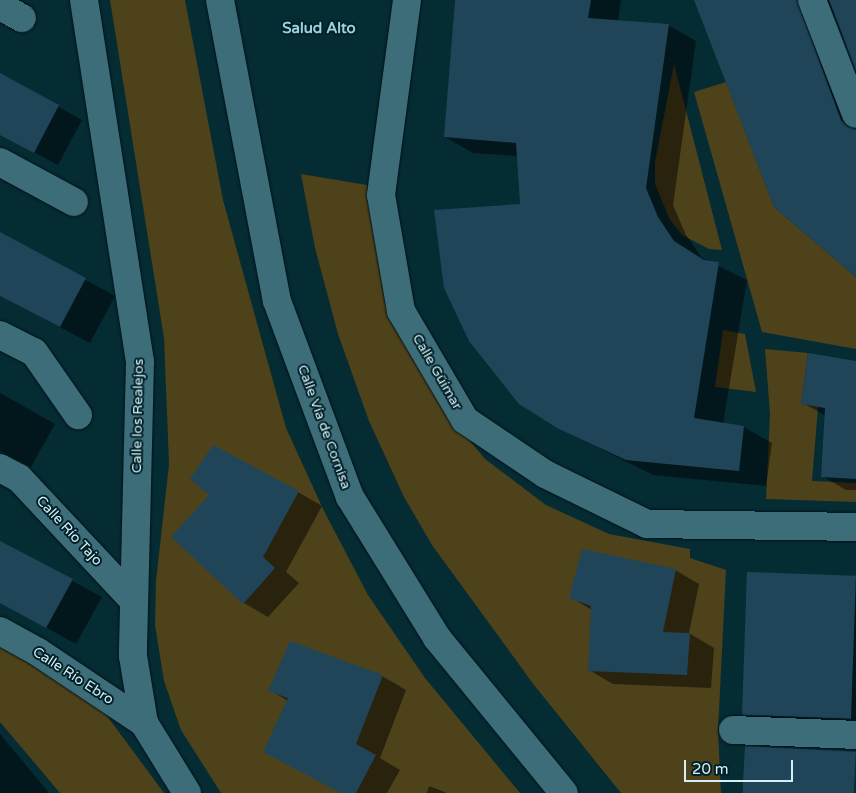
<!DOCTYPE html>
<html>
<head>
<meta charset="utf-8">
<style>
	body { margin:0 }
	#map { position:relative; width:856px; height:793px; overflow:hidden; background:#052b33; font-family:"Varela Round",sans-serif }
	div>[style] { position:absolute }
	.green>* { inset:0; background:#4d421a }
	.shadow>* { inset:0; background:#0007 }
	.building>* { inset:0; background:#204559; transform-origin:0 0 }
	.roads { filter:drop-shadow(0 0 1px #001218) drop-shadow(0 0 1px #001218) }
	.pedestrian>* { height:28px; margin:-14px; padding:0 14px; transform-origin:14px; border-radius:14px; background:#3d6d78 }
	.minor>* { height:28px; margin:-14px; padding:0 14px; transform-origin:14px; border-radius:14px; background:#3d6d78 }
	span { translate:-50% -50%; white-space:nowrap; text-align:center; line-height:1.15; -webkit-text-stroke:4px #002129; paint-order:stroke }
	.street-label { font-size:14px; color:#d6eff5 }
	.neighbourhood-label { font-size:15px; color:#9fd1dc; font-weight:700 }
	.scale { position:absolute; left:684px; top:760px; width:109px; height:22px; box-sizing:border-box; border:2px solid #d6eff5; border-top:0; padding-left:6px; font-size:15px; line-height:18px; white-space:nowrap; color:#d6eff5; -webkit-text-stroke:4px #002129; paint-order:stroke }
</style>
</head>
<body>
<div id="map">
	<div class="green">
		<i style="clip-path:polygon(110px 0,185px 0,223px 200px,286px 428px,324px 511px,368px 595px,425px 678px,520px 793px,221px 793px,181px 730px,164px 681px,155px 625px,156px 581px,169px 464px,164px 338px)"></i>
		<i style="clip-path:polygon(674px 64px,722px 250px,709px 249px,682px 235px,670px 220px,655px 184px,655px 162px)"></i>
		<i style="clip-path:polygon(726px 82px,774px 207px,856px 277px,856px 349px,762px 332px,694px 92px)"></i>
		<i style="clip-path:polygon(301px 174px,367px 185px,375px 239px,443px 409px,485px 459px,546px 505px,609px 534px,690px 549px,690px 558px,726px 570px,718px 731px,721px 793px,621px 793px,534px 685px,432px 545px,404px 497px,369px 421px,338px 334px,315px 248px)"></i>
		<i style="clip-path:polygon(723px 330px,745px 334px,756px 392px,715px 387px)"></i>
		<i style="clip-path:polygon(765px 349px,808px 353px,801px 404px,818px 407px,812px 481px,856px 483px,856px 502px,766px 499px,770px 414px)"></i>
		<i style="clip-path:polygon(0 635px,82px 682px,164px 793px,60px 793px,0 722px)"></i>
	</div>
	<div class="shadow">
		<i style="clip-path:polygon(455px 0,621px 0,618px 21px,668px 25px,696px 41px,673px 205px,686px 235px,702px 258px,747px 280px,723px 424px,744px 427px,772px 443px,766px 486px,653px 475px,557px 427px,521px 205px,518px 156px,473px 153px,445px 137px)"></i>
		<i style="clip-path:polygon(696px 0,856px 0,856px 69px,830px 6px,824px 13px,856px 103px,856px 276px)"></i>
		<i style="clip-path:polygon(0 74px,82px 120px,58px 165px,0 134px)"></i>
		<i style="clip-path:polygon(0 234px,115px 296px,90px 343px,0 296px)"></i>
		<i style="clip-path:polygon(856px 363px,856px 490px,846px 490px,822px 476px,826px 416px,803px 403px)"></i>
		<i style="clip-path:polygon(0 393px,55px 424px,31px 467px,0 451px)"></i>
		<i style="clip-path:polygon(298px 492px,322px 506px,286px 572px,299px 583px,268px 617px,244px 603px,211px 495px)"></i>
		<i style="clip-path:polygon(0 542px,102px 597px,76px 644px,0 602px)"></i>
		<i style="clip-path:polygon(675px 570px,699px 584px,689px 633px,714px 648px,711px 688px,613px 684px,589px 670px,592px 610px,570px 597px)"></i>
		<i style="clip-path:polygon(856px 577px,856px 734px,776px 731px,746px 714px)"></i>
		<i style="clip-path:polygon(382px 676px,406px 690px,380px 758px,400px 770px,387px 793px,341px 793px,288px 701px,270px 690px)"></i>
		<i style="clip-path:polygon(0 734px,49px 793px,0 793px)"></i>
		<i style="clip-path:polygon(429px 786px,447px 793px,427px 793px)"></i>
	</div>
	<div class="building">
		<i style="clip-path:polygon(455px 0,591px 0,588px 18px,669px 24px,646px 188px,658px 217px,674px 241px,704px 260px,719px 262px,694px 418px,744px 426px,739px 471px,626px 460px,557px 428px,519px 404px,469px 341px,444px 288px,434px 210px,520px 204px,516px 143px,444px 137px)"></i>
		<i style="clip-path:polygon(694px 0,797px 0,841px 120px,847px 126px,856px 129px,856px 277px,774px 207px)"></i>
		<i style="clip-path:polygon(829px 0,856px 0,856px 71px)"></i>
		<i style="clip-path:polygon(0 73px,59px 105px,34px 153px,0 135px)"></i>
		<i style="clip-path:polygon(0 232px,86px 278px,60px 327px,0 296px)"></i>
		<i style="clip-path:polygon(808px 353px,856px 361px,856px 479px,821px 477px,825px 408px,801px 404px)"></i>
		<i style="clip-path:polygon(213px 445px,299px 491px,263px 557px,275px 568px,243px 604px,171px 537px,209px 495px,190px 479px)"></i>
		<i style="clip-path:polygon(0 541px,73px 579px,46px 628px,0 603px)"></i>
		<i style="clip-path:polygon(582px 549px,676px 569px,663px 632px,690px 633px,687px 675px,588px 671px,591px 606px,569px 598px)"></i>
		<i style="left:747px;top:572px;width:109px;height:143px;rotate:2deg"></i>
		<i style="clip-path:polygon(290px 641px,383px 675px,356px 744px,376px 755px,356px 793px,341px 793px,263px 752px,288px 698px,268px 691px)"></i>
		<i style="left:745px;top:746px;width:111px;height:47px;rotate:3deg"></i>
	</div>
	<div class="roads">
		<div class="pedestrian">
			<i style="left:0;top:162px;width:84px;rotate:28.4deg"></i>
			<i style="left:0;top:468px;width:21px;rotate:28deg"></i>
			<i style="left:19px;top:478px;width:168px;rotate:46.9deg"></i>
			<i style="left:0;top:631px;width:43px;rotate:28.9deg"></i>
			<i style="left:38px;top:652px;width:128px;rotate:33.8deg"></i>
			<i style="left:733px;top:730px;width:123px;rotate:2.3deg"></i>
		</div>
		<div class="minor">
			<i style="left:84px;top:0;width:366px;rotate:81.2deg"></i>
			<i style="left:140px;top:362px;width:294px;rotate:91.4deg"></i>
			<i style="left:133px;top:656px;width:68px;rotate:80.7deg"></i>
			<i style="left:144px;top:723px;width:82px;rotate:58.4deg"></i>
			<i style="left:220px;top:0;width:306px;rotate:79.3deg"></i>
			<i style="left:277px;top:301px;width:209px;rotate:69.6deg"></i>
			<i style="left:350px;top:497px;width:166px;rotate:58.3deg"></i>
			<i style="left:437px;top:638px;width:200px;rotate:50.7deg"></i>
			<i style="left:407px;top:0;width:197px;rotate:97.6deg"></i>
			<i style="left:381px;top:195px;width:118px;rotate:80.2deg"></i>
			<i style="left:401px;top:311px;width:126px;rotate:59.6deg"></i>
			<i style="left:465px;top:420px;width:97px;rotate:34deg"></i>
			<i style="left:545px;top:474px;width:114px;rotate:26.1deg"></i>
			<i style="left:647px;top:524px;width:209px;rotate:0.8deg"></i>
			<i style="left:812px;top:0;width:122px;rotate:68.9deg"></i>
			<i style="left:0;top:6px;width:25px;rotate:29deg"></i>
			<i style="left:0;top:335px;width:38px;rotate:27deg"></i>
			<i style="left:34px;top:352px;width:77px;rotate:55.1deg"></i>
		</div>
	</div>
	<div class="street-label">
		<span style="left:437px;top:372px;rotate:60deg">Calle Güímar</span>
		<span style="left:138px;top:416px;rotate:-89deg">Calle los Realejos</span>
		<span style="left:324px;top:427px;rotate:70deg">Calle Vía de Cornisa</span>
		<span style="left:69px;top:531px;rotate:47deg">Calle Río Tajo</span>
		<span style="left:73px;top:676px;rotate:33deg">Calle Río Ebro</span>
	</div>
	<div class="neighbourhood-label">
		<span style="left:319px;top:29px">Salud Alto</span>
	</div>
	<div class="scale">20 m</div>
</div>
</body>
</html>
